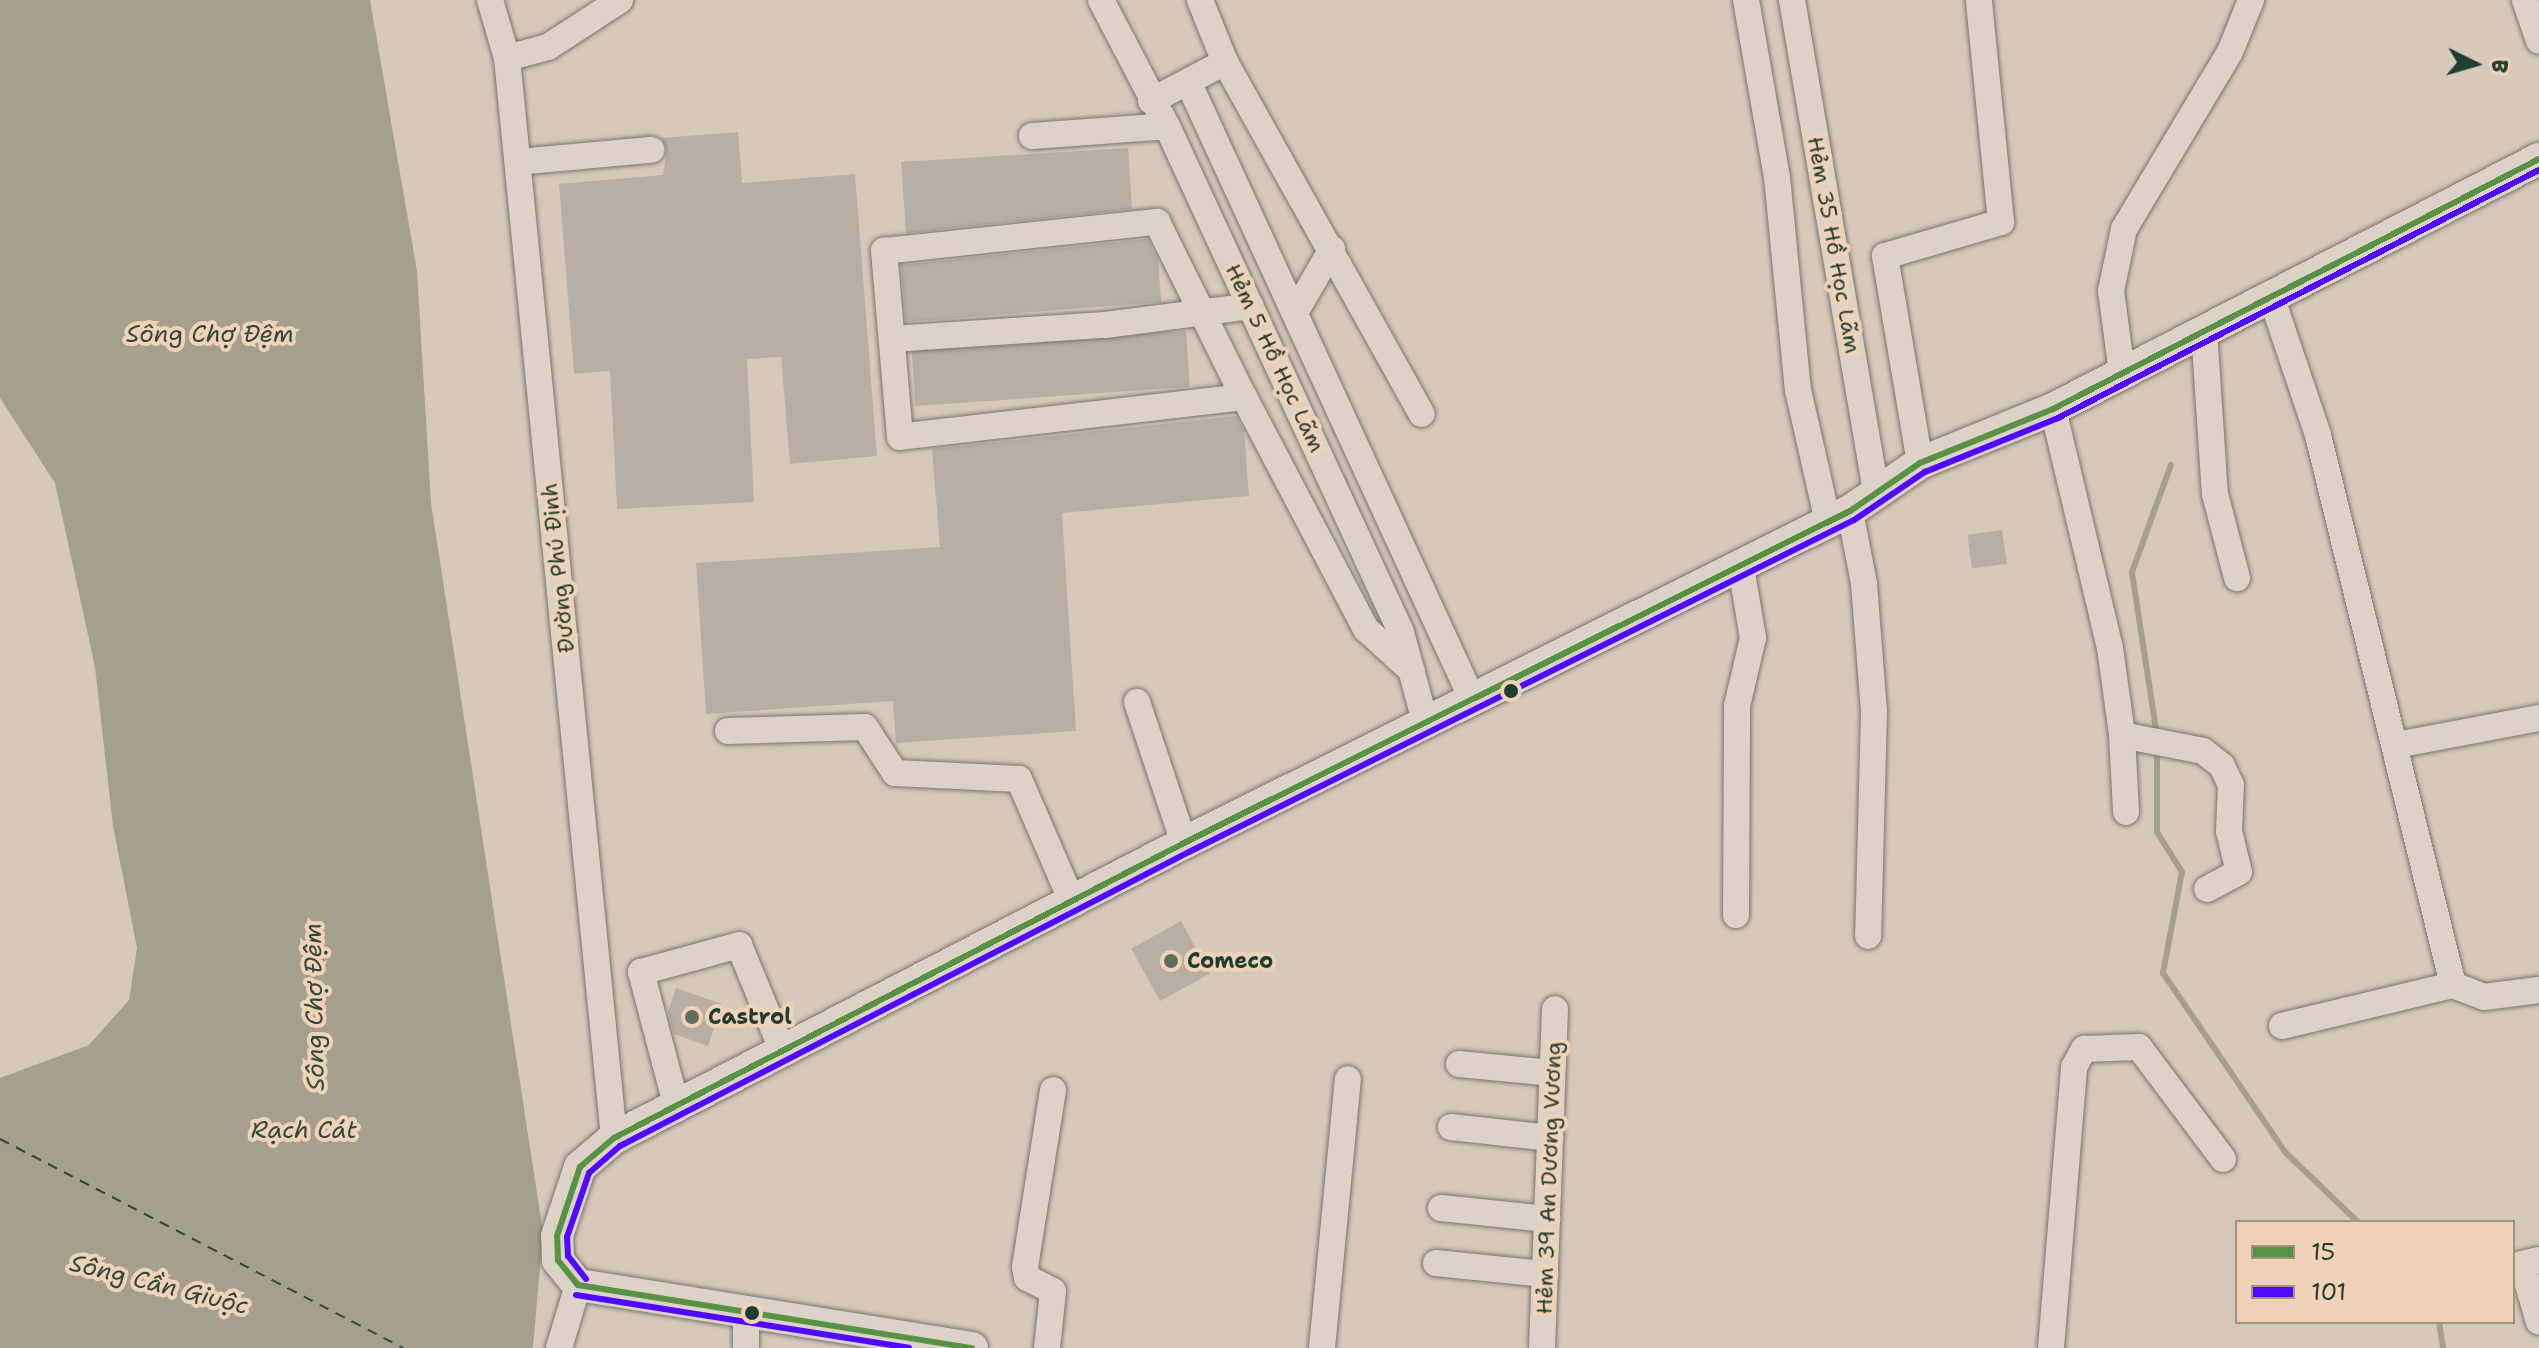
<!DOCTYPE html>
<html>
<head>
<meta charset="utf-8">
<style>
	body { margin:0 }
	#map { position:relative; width:2539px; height:1348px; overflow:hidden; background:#d7c9ba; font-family:"Shantell Sans",sans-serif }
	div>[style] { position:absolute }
	.water>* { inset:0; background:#a5a08d }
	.stream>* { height:6px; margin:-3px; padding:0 3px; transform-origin:3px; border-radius:3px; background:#a5a08d }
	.ferry>* { height:2px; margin-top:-1px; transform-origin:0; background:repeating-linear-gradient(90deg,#30493e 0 10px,transparent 0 18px) }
	.building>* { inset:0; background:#b7afa4; transform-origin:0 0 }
	.roads { filter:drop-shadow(0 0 2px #77766e) drop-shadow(0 0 2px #77766e) }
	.minor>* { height:26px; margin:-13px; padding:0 13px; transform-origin:13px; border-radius:13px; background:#dcd2c7 }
	.major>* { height:32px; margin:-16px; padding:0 16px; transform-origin:16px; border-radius:16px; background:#dcd2c7 }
	.bus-1>* { height:6px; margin:-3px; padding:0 3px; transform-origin:3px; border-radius:3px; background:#589244 }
	.bus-2>* { height:6px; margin:-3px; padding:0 3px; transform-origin:3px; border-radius:3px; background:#4f0aff }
	.dots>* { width:22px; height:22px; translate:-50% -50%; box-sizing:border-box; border:4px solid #f0d3b6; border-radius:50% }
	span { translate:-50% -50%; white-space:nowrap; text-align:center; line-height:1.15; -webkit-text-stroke:8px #f0d3b6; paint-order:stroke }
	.street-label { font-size:22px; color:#1f3d34 }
	.poi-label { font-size:22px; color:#1f3d34; font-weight:700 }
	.left { translate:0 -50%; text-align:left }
	.water-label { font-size:24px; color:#30493e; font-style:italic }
	.legend { position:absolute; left:2235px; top:1220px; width:280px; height:104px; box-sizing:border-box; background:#f0d3b6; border:2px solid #9c9782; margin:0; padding:10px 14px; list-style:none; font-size:24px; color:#1f3d34 }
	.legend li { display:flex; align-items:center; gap:16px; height:40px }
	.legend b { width:40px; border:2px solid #9c9782 }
	.north { position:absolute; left:2435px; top:24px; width:80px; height:80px; -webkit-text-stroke:6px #f0d3b6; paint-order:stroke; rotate:95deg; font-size:22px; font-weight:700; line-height:32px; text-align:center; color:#1f3d34 }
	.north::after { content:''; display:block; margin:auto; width:28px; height:36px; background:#1f3d34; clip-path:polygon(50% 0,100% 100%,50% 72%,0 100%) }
</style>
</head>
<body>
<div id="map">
	<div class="water">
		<i style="clip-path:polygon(0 0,370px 0,417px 271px,431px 503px,543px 1232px,533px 1348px,0 1348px,0 1078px,89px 1045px,129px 1000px,137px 948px,113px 826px,95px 667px,55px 483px,0 398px)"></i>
	</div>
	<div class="stream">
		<i style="left:2157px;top:736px;width:166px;rotate:-98.7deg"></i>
		<i style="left:2132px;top:572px;width:114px;rotate:-70deg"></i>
		<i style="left:2157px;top:748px;width:84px;rotate:90deg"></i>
		<i style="left:2157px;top:832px;width:47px;rotate:58deg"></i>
		<i style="left:2182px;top:872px;width:103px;rotate:100.7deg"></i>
		<i style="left:2163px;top:973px;width:218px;rotate:55.7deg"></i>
		<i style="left:2286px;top:1153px;width:100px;rotate:43.8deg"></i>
		<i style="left:2439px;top:1322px;width:26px;rotate:81deg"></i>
	</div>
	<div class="ferry">
		<i style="left:0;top:1139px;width:454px;rotate:27.4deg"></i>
	</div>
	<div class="building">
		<i style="clip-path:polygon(738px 132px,742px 183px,855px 174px,877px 456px,790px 464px,781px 357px,747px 359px,754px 502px,617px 509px,610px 371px,574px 374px,559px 184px,663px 175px,667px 149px,661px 138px)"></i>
		<i style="clip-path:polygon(1128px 148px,1132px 209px,906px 233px,901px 162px)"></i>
		<i style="clip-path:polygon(1148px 239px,1158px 259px,1161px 302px,906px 322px,901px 265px)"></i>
		<i style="left:1186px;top:331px;width:56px;height:275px;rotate:86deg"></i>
		<i style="clip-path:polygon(1236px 416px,1244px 431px,1249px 496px,1062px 513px,1076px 731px,896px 743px,893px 701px,706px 714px,696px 563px,940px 547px,932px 449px)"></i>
		<i style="left:2002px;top:530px;width:34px;height:35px;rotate:82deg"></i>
		<i style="left:1181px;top:921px;width:60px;height:57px;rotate:61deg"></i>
		<i style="clip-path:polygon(676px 988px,722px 1004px,708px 1046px,674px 1034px,668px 1011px)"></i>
	</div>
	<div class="roads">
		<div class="minor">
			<i style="left:490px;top:0;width:60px;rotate:73.7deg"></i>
			<i style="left:507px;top:58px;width:1085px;rotate:84.34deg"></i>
			<i style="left:1101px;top:0;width:142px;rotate:62.4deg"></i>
			<i style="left:1167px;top:126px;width:557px;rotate:65.18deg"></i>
			<i style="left:1401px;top:632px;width:96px;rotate:75deg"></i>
			<i style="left:1746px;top:0;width:180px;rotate:80.1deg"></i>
			<i style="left:1777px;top:177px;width:214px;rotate:84.4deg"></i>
			<i style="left:1798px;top:390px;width:135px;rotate:77.2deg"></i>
			<i style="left:1792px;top:0;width:497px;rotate:80.3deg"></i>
			<i style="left:2525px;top:0;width:43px;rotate:71.1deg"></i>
			<i style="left:507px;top:58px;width:42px;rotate:-15deg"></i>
			<i style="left:548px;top:47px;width:86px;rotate:-33.1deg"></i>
			<i style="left:1225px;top:62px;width:403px;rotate:60.8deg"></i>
			<i style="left:1190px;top:86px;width:677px;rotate:65.29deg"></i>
			<i style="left:1151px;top:101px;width:84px;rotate:-27.8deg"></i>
			<i style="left:1225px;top:62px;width:67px;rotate:-112deg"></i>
			<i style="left:1032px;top:136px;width:135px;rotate:-4.2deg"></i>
			<i style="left:518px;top:162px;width:134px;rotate:-5.2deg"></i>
			<i style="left:1157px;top:222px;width:195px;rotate:63.6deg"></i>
			<i style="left:1244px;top:397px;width:346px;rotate:173.4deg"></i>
			<i style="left:900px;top:437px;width:187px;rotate:-94.9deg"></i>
			<i style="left:884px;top:251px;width:275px;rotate:-6.1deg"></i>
			<i style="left:2272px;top:299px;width:144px;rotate:71.3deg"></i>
			<i style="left:2318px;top:435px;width:566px;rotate:76.21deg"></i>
			<i style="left:2453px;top:985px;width:33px;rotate:21deg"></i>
			<i style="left:2484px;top:997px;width:55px;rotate:-7.3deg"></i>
			<i style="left:1296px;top:311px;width:72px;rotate:-59.9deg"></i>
			<i style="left:2204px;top:330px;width:164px;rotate:86.2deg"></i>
			<i style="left:2215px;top:494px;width:87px;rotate:75.3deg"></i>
			<i style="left:892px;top:339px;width:213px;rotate:-3.8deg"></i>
			<i style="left:1105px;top:325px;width:147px;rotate:-7.4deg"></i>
			<i style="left:2122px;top:373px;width:83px;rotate:-97.6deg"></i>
			<i style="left:2111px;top:291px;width:63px;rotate:-78.2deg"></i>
			<i style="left:2124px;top:229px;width:206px;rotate:-59.1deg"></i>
			<i style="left:2230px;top:52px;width:56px;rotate:-68deg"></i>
			<i style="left:1244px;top:397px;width:262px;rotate:62.3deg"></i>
			<i style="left:1366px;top:629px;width:62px;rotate:42.4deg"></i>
			<i style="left:2053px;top:409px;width:246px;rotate:76.6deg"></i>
			<i style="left:2110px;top:648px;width:88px;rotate:82.1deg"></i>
			<i style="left:2122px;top:735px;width:83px;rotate:11.2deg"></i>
			<i style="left:2203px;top:751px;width:24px;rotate:38deg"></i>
			<i style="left:2222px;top:766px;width:21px;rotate:65deg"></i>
			<i style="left:2231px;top:785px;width:46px;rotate:92.5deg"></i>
			<i style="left:2229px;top:831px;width:42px;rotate:76.3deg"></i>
			<i style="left:2239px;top:872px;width:36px;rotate:152deg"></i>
			<i style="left:1920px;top:463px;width:210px;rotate:-99.6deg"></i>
			<i style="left:1885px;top:256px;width:121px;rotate:-16.3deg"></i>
			<i style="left:2001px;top:222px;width:223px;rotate:-95.7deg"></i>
			<i style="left:1850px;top:511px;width:74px;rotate:79.1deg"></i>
			<i style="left:1864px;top:584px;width:128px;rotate:85.5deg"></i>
			<i style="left:1874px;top:712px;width:224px;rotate:91.5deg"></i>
			<i style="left:1137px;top:702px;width:149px;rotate:71.6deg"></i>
			<i style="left:728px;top:731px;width:137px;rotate:-1.7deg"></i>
			<i style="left:865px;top:727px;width:55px;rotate:56.9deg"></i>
			<i style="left:895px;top:773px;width:124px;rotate:2.8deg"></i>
			<i style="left:1019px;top:779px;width:136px;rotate:66.6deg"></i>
			<i style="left:2122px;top:735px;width:77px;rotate:87deg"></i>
			<i style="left:2396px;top:745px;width:146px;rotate:-10.7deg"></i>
			<i style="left:1736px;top:915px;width:209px;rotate:-89.7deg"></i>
			<i style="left:1737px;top:706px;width:70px;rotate:-76.8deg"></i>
			<i style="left:1753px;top:638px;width:72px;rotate:-99.6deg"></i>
			<i style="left:2282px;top:1026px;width:176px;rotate:-13.5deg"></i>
			<i style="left:1459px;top:1064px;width:93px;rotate:5.5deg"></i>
			<i style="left:677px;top:1108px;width:141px;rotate:-104.8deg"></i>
			<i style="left:641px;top:972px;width:102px;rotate:-15.4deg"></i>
			<i style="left:739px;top:945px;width:116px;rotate:67.6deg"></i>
			<i style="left:1451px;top:1127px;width:100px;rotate:6.3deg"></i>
			<i style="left:1441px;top:1208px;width:107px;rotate:5.9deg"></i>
			<i style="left:2539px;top:1260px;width:17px;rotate:167deg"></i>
			<i style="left:2522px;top:1264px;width:60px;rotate:73.7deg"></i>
			<i style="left:1436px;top:1263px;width:110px;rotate:5.8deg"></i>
			<i style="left:746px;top:1312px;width:36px;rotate:90deg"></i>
			<i style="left:559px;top:1348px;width:66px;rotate:-73.2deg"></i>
			<i style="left:1047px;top:1348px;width:57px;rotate:-84deg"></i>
			<i style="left:1053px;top:1291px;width:29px;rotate:-153deg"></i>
			<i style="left:1027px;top:1278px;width:11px;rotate:-100deg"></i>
			<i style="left:1025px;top:1267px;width:179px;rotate:-81deg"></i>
			<i style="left:1322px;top:1348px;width:270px;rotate:-84.5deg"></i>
			<i style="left:1542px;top:1348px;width:339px;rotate:-87.8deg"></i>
			<i style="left:2051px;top:1348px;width:282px;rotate:-85.3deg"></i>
			<i style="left:2074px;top:1067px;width:21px;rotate:-61deg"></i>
			<i style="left:2084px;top:1049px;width:55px;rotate:-2.1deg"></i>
			<i style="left:2139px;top:1047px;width:140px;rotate:53.1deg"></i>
		</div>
		<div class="major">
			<i style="left:972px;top:1348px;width:399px;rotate:-170.9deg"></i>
			<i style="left:578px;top:1285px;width:32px;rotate:-129deg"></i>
			<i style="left:558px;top:1260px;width:24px;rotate:-92deg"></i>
			<i style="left:557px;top:1236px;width:73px;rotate:-71.6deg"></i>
			<i style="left:580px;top:1167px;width:45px;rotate:-40.5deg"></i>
			<i style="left:614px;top:1138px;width:642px;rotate:-27.36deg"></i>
			<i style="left:1184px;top:843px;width:744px;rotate:-26.5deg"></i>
			<i style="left:1850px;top:511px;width:85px;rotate:-34.4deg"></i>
			<i style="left:1920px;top:463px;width:144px;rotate:-22.1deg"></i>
			<i style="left:2053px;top:409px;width:547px;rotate:-27.22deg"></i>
		</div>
	</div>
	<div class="bus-1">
		<i style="left:578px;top:1285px;width:32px;rotate:-129deg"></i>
		<i style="left:558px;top:1260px;width:24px;rotate:-92deg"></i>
		<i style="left:557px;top:1236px;width:73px;rotate:-71.6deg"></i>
		<i style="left:580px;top:1167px;width:45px;rotate:-40.5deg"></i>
		<i style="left:614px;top:1138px;width:642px;rotate:-27.36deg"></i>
		<i style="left:1184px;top:843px;width:744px;rotate:-26.5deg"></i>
		<i style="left:1850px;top:511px;width:85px;rotate:-34.4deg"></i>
		<i style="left:1920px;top:463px;width:144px;rotate:-22.1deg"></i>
		<i style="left:2053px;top:409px;width:547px;rotate:-27.22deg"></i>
		<i style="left:578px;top:1285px;width:399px;rotate:9.1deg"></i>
	</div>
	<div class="bus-2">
		<i style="left:586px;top:1279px;width:29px;rotate:-128deg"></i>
		<i style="left:568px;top:1256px;width:19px;rotate:-93deg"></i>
		<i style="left:567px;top:1237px;width:68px;rotate:-71deg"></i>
		<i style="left:589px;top:1173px;width:41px;rotate:-41.1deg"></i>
		<i style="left:620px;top:1146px;width:640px;rotate:-27.33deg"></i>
		<i style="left:1189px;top:852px;width:743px;rotate:-26.53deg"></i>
		<i style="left:1854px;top:520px;width:86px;rotate:-34.1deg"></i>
		<i style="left:1925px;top:472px;width:144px;rotate:-22.1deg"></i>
		<i style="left:2058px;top:418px;width:541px;rotate:-27.28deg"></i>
		<i style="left:576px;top:1295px;width:337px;rotate:9deg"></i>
	</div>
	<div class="dots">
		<i style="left:1511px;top:691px;background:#1f3d34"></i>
		<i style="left:1171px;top:961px;background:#5f6e63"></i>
		<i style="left:692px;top:1017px;background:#5f6e63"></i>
		<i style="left:752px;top:1313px;background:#1f3d34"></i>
	</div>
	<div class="street-label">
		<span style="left:1834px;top:245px;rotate:80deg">Hẻm 35 Hồ Học Lãm</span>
		<span style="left:1275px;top:358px;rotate:65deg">Hẻm 5 Hồ Học Lãm</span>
		<span style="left:558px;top:568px;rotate:-96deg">Đường Phú Định</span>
		<span style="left:1549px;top:1178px;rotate:-88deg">Hẻm 39 An Dương Vương</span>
	</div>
	<div class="poi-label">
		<span class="left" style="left:1187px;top:961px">Comeco</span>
		<span class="left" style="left:708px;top:1017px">Castrol</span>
	</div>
	<div class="water-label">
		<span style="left:210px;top:335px">Sông Chợ Đệm</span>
		<span style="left:315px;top:1007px;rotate:-91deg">Sông Chợ Đệm</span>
		<span style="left:304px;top:1131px">Rạch Cát</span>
		<span style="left:159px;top:1285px;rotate:14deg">Sông Cần Giuộc</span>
	</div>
	<ul class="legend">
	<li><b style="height:10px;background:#589244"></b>15</li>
	<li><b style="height:10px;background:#4f0aff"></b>101</li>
	</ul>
	<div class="north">B</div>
</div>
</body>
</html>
